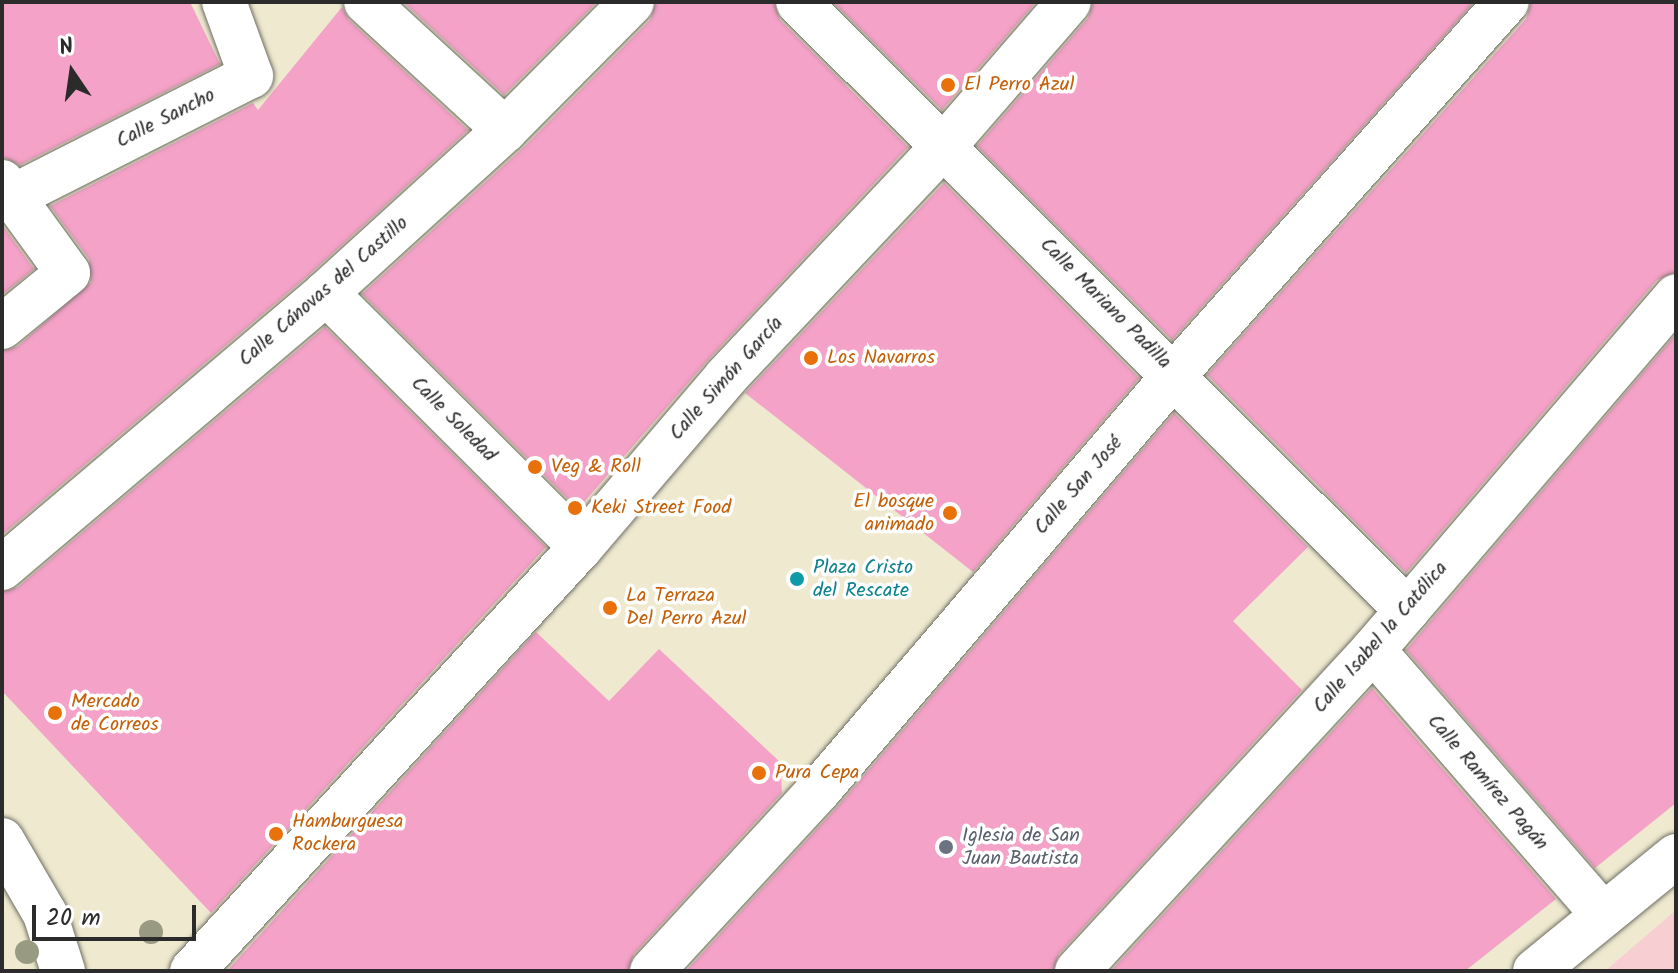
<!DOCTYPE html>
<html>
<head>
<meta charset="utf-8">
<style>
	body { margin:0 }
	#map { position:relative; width:1678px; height:973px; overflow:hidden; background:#eee9cf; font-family:Kalam,sans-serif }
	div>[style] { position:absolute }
	.built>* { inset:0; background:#f7cfd2 }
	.building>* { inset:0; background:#f4a2c7 }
	.roads { filter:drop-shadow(0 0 2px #6f6e64) drop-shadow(0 0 2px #6f6e64) }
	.minor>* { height:44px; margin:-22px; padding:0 22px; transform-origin:22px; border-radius:22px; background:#fff }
	.trees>* { width:24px; height:24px; margin:-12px; border-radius:50%; background:#989b81 }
	.dots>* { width:22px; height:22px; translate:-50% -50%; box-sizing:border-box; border:4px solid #fff; border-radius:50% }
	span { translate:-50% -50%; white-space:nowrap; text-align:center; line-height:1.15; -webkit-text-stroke:7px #fff; paint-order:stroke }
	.food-label { font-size:20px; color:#c56008 }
	.left { translate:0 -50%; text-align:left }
	.right { translate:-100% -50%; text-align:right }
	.street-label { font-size:20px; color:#2b2b2b }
	.culture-label { font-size:20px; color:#0d838f }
	.worship-label { font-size:20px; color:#5b616d }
	.frame { position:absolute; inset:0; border:4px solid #2b2b2b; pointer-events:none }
	.north { position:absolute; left:32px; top:32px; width:80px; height:80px; -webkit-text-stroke:6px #fff; paint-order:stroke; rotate:347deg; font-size:22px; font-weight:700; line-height:32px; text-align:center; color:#2b2b2b }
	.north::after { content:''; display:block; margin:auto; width:28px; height:36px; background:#2b2b2b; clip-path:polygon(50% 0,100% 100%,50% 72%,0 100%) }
	.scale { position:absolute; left:32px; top:905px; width:164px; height:36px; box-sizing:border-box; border:4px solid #2b2b2b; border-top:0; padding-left:10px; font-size:24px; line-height:28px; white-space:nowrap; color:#2b2b2b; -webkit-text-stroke:6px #fff; paint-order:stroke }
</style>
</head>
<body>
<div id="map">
	<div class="built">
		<i style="clip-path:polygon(1676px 910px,1676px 971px,1605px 971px)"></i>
	</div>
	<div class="building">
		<i style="clip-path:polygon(2px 2px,190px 2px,220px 64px,20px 165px,2px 157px)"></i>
		<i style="clip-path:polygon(403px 2px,597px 2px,504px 95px)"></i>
		<i style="clip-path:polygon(656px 2px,774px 2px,780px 20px,908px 147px,708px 360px,578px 509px,362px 294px,523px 148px,650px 20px)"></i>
		<i style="clip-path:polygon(833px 2px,1036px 2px,942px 110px)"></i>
		<i style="clip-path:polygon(1093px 2px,1474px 2px,1172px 340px,977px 146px,1088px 18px)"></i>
		<i style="clip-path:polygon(1531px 2px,1676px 2px,1676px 272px,1657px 280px,1406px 573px,1207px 375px,1526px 19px)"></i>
		<i style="clip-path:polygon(342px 7px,349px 20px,468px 130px,310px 274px,2px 535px,2px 351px,18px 346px,91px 282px,89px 259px,50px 206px,253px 103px,258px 110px)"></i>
		<i style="clip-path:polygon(944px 183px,1139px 378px,973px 572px,745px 393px)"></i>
		<i style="clip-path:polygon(2px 225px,34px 269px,2px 295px)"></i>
		<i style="clip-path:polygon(325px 327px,546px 547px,211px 913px,2px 691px,2px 592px,18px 587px)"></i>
		<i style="clip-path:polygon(1676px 334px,1676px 803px,1595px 868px,1406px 650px)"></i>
		<i style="clip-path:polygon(1174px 413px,1308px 547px,1233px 621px,1302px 690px,1059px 954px,1053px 971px,686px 971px,838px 806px)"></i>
		<i style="clip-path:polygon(536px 632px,609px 701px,659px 649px,780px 762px,782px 793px,634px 954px,628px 971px,227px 971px)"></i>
		<i style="clip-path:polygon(1372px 688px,1556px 899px,1465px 971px,1111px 971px)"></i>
	</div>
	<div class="roads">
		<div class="minor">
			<i style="left:366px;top:2px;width:189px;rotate:42.6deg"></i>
			<i style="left:798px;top:2px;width:861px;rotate:44.95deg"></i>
			<i style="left:2px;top:182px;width:112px;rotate:54deg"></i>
			<i style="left:68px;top:273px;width:85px;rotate:140.7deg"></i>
			<i style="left:12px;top:197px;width:268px;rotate:-26.9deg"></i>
			<i style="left:251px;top:76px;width:79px;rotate:-110deg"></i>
			<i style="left:326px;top:293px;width:360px;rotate:44.9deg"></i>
			<i style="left:2px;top:568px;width:425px;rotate:-40.3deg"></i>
			<i style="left:326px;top:293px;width:242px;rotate:-42.3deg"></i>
			<i style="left:505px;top:130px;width:180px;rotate:-45.2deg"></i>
			<i style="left:1373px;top:650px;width:351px;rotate:49deg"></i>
			<i style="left:2px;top:840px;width:86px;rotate:59.8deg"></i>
			<i style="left:45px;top:914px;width:60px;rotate:72.5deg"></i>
			<i style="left:192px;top:971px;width:575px;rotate:-47.47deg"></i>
			<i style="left:581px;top:547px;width:223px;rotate:-49.5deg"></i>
			<i style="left:726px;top:377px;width:319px;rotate:-46.7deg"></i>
			<i style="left:945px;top:145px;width:189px;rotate:-49.1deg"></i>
			<i style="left:652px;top:971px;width:246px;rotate:-47.3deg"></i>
			<i style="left:819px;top:790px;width:548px;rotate:-49.44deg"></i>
			<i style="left:1175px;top:374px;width:499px;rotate:-48.3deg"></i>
			<i style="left:1077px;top:971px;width:437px;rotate:-47.3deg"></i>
			<i style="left:1373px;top:650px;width:466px;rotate:-49.4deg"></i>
			<i style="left:1535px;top:971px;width:182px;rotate:-39.2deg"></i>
		</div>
	</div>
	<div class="trees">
		<i style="left:151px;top:932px"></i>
		<i style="left:27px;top:952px"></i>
	</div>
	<div class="dots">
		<i style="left:948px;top:85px;background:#e8710a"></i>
		<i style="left:811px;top:358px;background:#e8710a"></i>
		<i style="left:535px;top:467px;background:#e8710a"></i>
		<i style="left:575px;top:508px;background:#e8710a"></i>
		<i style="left:950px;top:513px;background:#e8710a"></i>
		<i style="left:797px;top:579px;background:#0f9aa8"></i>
		<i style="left:610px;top:608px;background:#e8710a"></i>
		<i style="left:55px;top:713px;background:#e8710a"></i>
		<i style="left:759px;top:773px;background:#e8710a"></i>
		<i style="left:276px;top:834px;background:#e8710a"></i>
		<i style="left:946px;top:847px;background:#6b7280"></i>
	</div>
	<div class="food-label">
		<span class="left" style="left:964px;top:85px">El Perro Azul</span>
		<span class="left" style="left:827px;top:358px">Los Navarros</span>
		<span class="left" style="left:551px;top:467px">Veg &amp; Roll</span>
		<span class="right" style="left:934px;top:514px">El bosque<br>animado</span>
		<span class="left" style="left:591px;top:508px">Keki Street Food</span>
		<span class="left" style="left:626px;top:608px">La Terraza<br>Del Perro Azul</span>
		<span class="left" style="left:71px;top:714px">Mercado<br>de Correos</span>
		<span class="left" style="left:775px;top:773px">Pura Cepa</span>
		<span class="left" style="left:292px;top:834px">Hamburguesa<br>Rockera</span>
	</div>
	<div class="street-label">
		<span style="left:166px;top:119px;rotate:-27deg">Calle Sancho</span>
		<span style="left:324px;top:292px;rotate:-41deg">Calle Cánovas del Castillo</span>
		<span style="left:1105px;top:304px;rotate:45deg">Calle Mariano Padilla</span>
		<span style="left:727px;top:379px;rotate:-48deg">Calle Simón García</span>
		<span style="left:453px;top:420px;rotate:45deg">Calle Soledad</span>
		<span style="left:1079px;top:486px;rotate:-49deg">Calle San José</span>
		<span style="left:1381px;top:638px;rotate:-49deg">Calle Isabel la Católica</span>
		<span style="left:1487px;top:783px;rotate:49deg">Calle Ramírez Pagán</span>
	</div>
	<div class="culture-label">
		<span class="left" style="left:813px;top:580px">Plaza Cristo<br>del Rescate</span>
	</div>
	<div class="worship-label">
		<span class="left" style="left:962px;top:848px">Iglesia de San<br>Juan Bautista</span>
	</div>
	<div class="frame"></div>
	<div class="north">N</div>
	<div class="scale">20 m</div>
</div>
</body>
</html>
